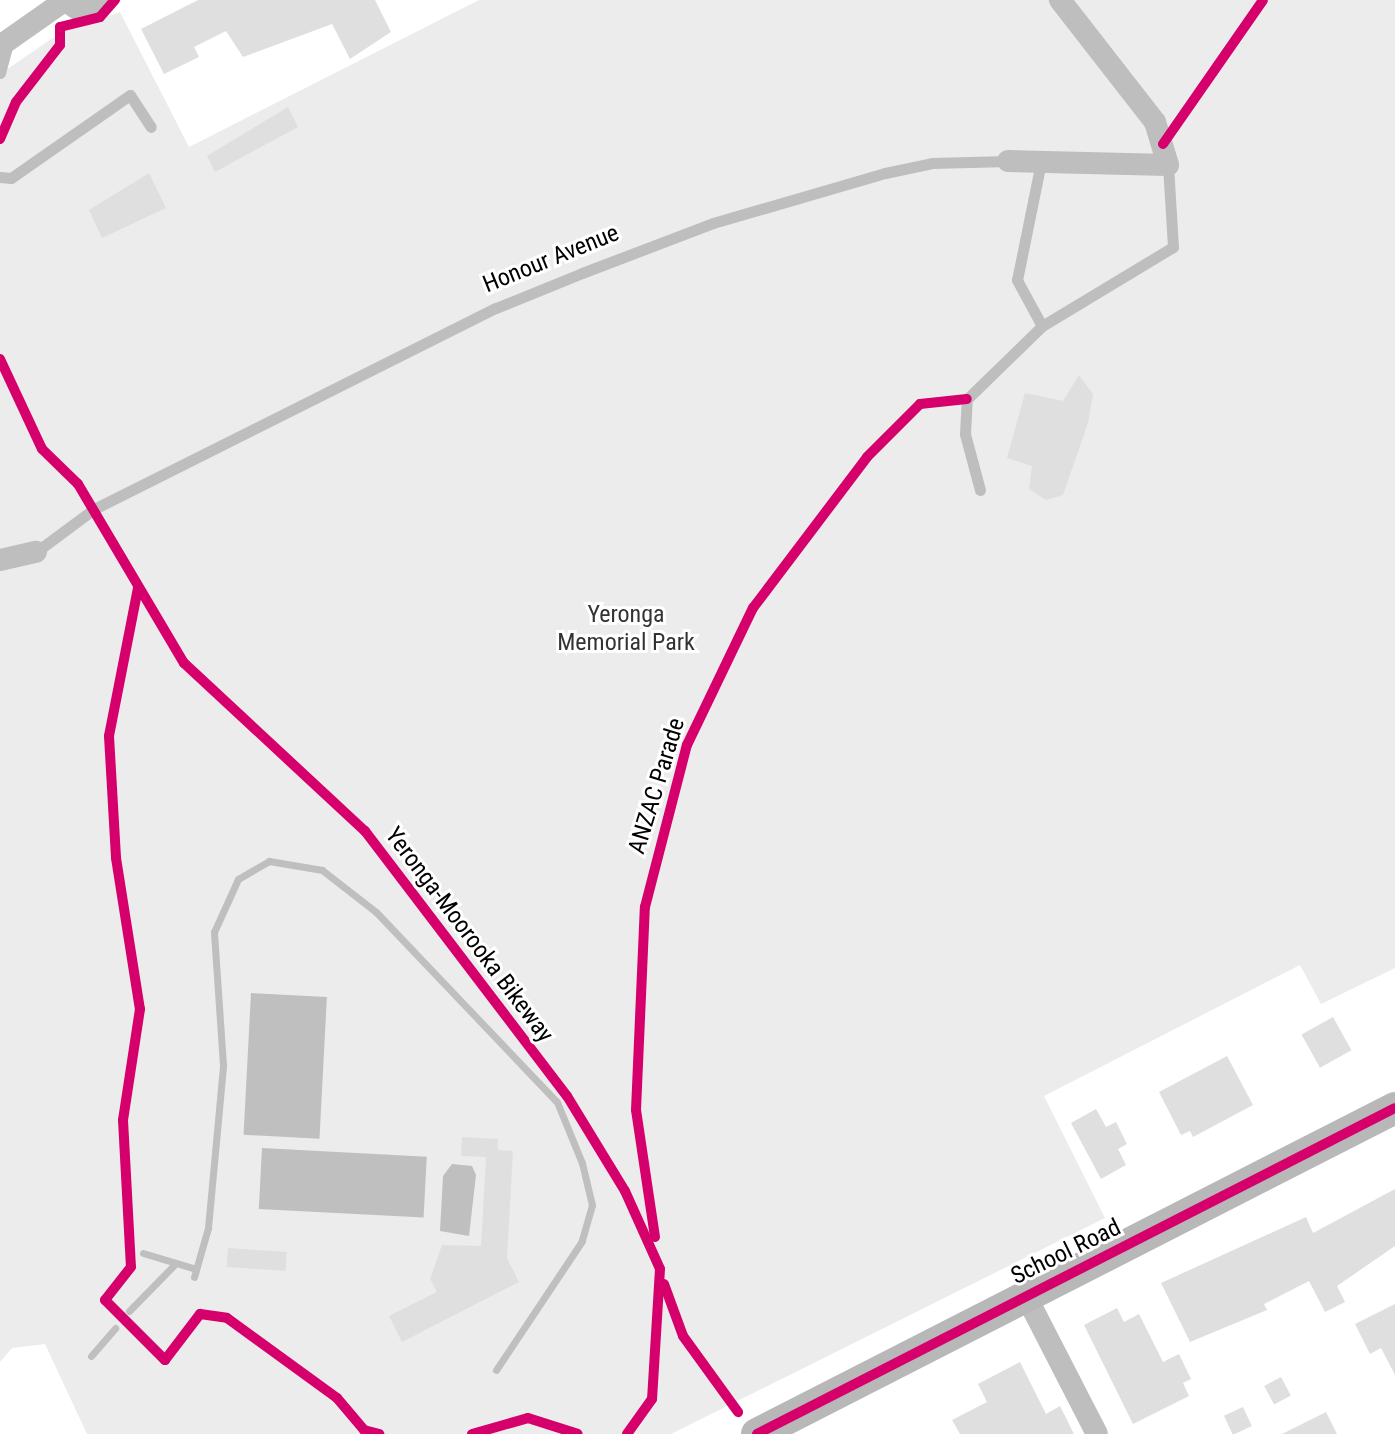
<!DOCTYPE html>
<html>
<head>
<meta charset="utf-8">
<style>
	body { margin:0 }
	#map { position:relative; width:1395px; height:1434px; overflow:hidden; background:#fff; font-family:"Roboto Condensed",sans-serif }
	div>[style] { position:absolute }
	.green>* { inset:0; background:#ececec }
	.water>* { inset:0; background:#bfbfbf; transform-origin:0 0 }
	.stream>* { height:7px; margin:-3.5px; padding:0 3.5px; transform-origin:3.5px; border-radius:3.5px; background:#bfbfbf }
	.building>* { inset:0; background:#dfdfdf; transform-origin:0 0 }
	.lane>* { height:11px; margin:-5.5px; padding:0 5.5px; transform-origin:5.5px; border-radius:5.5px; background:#bebebe }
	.street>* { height:22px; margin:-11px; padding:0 11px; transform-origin:11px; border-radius:11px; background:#bebebe }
	.secondary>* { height:32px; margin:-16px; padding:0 16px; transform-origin:16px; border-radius:16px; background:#b8b8b8 }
	.cycleway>* { height:10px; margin:-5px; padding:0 5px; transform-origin:5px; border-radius:5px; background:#d6006c }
	span { translate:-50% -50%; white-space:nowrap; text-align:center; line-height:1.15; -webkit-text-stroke:6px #fff; paint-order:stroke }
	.street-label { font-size:24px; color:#000 }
	.park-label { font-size:24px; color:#333 }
</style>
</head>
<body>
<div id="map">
	<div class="green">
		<i style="clip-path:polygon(479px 0,1395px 0,1395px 968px,1321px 1004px,1300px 965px,1044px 1096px,1105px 1218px,671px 1434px,87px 1434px,45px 1344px,12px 1348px,0 1362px,0 74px,63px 31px,120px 12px,189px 147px)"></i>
	</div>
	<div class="water">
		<i style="left:251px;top:993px;width:76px;height:142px;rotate:3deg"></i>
		<i style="left:262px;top:1148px;width:165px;height:61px;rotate:3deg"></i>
		<i style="clip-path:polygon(452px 1164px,472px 1166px,476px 1175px,469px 1236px,440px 1231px,443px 1176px)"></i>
	</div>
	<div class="stream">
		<i style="left:143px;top:1253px;width:55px;rotate:16.8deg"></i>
		<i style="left:194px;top:1277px;width:51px;rotate:-74.1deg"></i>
		<i style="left:208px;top:1228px;width:164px;rotate:-84.7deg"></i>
		<i style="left:223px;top:1065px;width:133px;rotate:-93.9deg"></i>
		<i style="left:214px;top:932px;width:58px;rotate:-65.6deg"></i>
		<i style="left:238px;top:879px;width:36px;rotate:-30deg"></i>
		<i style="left:269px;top:861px;width:54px;rotate:9.6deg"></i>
		<i style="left:322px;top:870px;width:68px;rotate:37.9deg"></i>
		<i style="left:376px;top:912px;width:262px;rotate:46.4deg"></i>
		<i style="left:557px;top:1102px;width:66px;rotate:67.7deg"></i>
		<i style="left:582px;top:1163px;width:43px;rotate:76.6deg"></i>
		<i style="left:592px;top:1205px;width:37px;rotate:106deg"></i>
		<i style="left:582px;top:1241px;width:155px;rotate:123.7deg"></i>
		<i style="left:129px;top:1311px;width:64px;rotate:-45.6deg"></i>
		<i style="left:91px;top:1356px;width:37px;rotate:-49deg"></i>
	</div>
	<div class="building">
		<i style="clip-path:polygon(198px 0,375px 0,391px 32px,350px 59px,332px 24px,243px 57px,226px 31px,194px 47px,199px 57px,164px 74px,141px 29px)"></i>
		<i style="clip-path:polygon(288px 107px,298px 127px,215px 172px,207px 156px)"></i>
		<i style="clip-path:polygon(149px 173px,166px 208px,102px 238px,89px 210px)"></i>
		<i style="clip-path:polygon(1079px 375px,1093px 394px,1088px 423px,1063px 495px,1046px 500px,1029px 489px,1032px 466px,1007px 458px,1025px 393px,1063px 401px)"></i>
		<i style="left:1333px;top:1017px;width:38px;height:36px;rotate:61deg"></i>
		<i style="clip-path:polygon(1227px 1056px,1253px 1105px,1193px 1137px,1190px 1131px,1181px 1135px,1159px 1092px)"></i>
		<i style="clip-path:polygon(1096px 1109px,1106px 1127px,1116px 1122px,1127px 1144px,1118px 1149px,1126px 1165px,1101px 1179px,1071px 1123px)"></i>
		<i style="clip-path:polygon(462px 1137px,498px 1139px,498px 1150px,513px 1151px,507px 1258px,519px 1282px,402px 1342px,389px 1316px,437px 1292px,430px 1279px,442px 1245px,481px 1246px,486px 1157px,461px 1156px)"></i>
		<i style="clip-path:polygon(1395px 1189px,1395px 1246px,1337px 1286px,1345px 1302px,1325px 1312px,1309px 1281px,1264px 1304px,1267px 1310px,1190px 1342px,1161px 1283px,1306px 1217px,1313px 1233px)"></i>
		<i style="left:228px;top:1248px;width:59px;height:19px;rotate:4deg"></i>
		<i style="clip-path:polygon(1395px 1304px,1395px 1375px,1381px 1348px,1370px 1354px,1355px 1324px)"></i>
		<i style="clip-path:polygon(1117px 1308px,1124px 1322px,1139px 1314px,1163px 1362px,1179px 1354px,1191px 1379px,1183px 1383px,1189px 1396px,1133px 1424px,1084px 1325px)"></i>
		<i style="clip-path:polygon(1020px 1362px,1046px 1414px,1060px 1406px,1074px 1434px,960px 1434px,952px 1420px,987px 1402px,978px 1384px)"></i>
		<i style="left:1281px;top:1377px;width:21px;height:19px;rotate:62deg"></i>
		<i style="left:1243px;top:1407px;width:21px;height:21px;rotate:65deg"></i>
		<i style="clip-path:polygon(1326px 1412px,1337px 1434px,1282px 1434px)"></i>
	</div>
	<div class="lane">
		<i style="left:0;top:73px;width:31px;rotate:-75deg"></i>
		<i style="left:1041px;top:162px;width:120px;rotate:101.5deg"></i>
		<i style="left:1017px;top:280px;width:52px;rotate:61.5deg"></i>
		<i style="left:0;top:177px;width:11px;rotate:5deg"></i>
		<i style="left:11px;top:178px;width:145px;rotate:-34.9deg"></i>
		<i style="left:130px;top:95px;width:38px;rotate:57deg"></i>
		<i style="left:980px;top:490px;width:58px;rotate:-105deg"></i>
		<i style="left:965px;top:434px;width:35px;rotate:-87deg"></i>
		<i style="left:967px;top:399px;width:105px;rotate:-44.2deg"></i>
		<i style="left:1042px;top:326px;width:153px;rotate:-31.1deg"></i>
		<i style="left:1173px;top:247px;width:82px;rotate:-93.5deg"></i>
		<i style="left:36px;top:552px;width:72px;rotate:-36.6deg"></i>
		<i style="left:94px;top:509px;width:449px;rotate:-26.6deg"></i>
		<i style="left:496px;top:308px;width:93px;rotate:-22.1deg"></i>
		<i style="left:582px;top:273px;width:140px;rotate:-20.9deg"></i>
		<i style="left:713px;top:223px;width:179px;rotate:-16.2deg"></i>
		<i style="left:885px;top:173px;width:48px;rotate:-12deg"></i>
		<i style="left:932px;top:163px;width:76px;rotate:-1.5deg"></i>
	</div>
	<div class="street">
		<i style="left:64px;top:0;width:22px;rotate:34deg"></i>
		<i style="left:82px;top:12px;width:22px;rotate:-34deg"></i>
		<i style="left:0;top:46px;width:78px;rotate:-35.1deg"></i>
		<i style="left:1008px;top:161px;width:160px;rotate:1.4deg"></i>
		<i style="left:1168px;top:165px;width:45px;rotate:-106.8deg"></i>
		<i style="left:1155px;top:122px;width:155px;rotate:-127.9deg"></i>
		<i style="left:0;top:560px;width:37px;rotate:-13deg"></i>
		<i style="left:1025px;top:1294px;width:157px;rotate:62.8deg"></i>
	</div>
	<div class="secondary">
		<i style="left:757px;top:1434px;width:716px;rotate:-27.07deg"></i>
	</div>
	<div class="cycleway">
		<i style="left:0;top:139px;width:40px;rotate:-66.6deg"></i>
		<i style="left:16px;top:102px;width:72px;rotate:-52.3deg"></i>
		<i style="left:60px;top:45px;width:18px;rotate:-90deg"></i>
		<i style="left:60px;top:27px;width:41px;rotate:-14deg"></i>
		<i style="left:100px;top:17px;width:23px;rotate:-49deg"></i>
		<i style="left:1163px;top:144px;width:175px;rotate:-55.2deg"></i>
		<i style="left:0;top:359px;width:99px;rotate:65deg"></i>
		<i style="left:42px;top:449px;width:50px;rotate:44.2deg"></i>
		<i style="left:78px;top:484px;width:208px;rotate:59.4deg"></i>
		<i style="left:184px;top:663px;width:247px;rotate:42.9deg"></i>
		<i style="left:365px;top:831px;width:333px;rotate:52.7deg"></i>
		<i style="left:567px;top:1096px;width:111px;rotate:58.6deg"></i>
		<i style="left:625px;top:1191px;width:85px;rotate:65.8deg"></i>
		<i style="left:660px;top:1269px;width:130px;rotate:93.5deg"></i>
		<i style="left:652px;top:1399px;width:43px;rotate:125.5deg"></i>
		<i style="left:138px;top:588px;width:151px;rotate:101.1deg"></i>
		<i style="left:109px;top:736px;width:122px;rotate:86.7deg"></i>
		<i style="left:116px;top:858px;width:153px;rotate:81deg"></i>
		<i style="left:140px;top:1009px;width:112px;rotate:98.7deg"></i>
		<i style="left:123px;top:1120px;width:147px;rotate:86.9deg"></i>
		<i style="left:131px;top:1267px;width:42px;rotate:128.2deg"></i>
		<i style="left:105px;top:1300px;width:85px;rotate:45deg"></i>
		<i style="left:165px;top:1360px;width:58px;rotate:-52.7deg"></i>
		<i style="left:200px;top:1314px;width:27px;rotate:8deg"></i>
		<i style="left:227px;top:1318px;width:136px;rotate:36deg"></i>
		<i style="left:337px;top:1398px;width:42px;rotate:49.8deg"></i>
		<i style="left:364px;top:1430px;width:16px;rotate:15deg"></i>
		<i style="left:655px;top:1237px;width:128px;rotate:-98.5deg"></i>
		<i style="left:636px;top:1110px;width:203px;rotate:-87.5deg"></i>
		<i style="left:645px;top:907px;width:167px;rotate:-75.5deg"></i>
		<i style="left:687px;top:745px;width:152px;rotate:-64.3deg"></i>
		<i style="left:753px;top:608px;width:189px;rotate:-52.9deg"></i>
		<i style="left:867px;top:457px;width:75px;rotate:-45deg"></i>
		<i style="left:920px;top:404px;width:47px;rotate:-6.1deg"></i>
		<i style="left:664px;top:1284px;width:55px;rotate:69.9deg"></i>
		<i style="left:683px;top:1336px;width:94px;rotate:54.1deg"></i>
		<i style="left:472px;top:1434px;width:58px;rotate:-15.9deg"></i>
		<i style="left:528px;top:1418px;width:52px;rotate:17.7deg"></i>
		<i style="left:757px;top:1434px;width:716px;rotate:-27.07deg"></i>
	</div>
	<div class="street-label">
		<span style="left:551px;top:259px;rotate:-22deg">Honour Avenue</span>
		<span style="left:657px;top:786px;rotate:-73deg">ANZAC Parade</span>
		<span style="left:469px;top:935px;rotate:53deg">Yeronga-Moorooka Bikeway</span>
		<span style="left:1066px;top:1252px;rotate:-26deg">School Road</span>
	</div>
	<div class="park-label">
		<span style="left:626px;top:629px">Yeronga<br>Memorial Park</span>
	</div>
</div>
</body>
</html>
